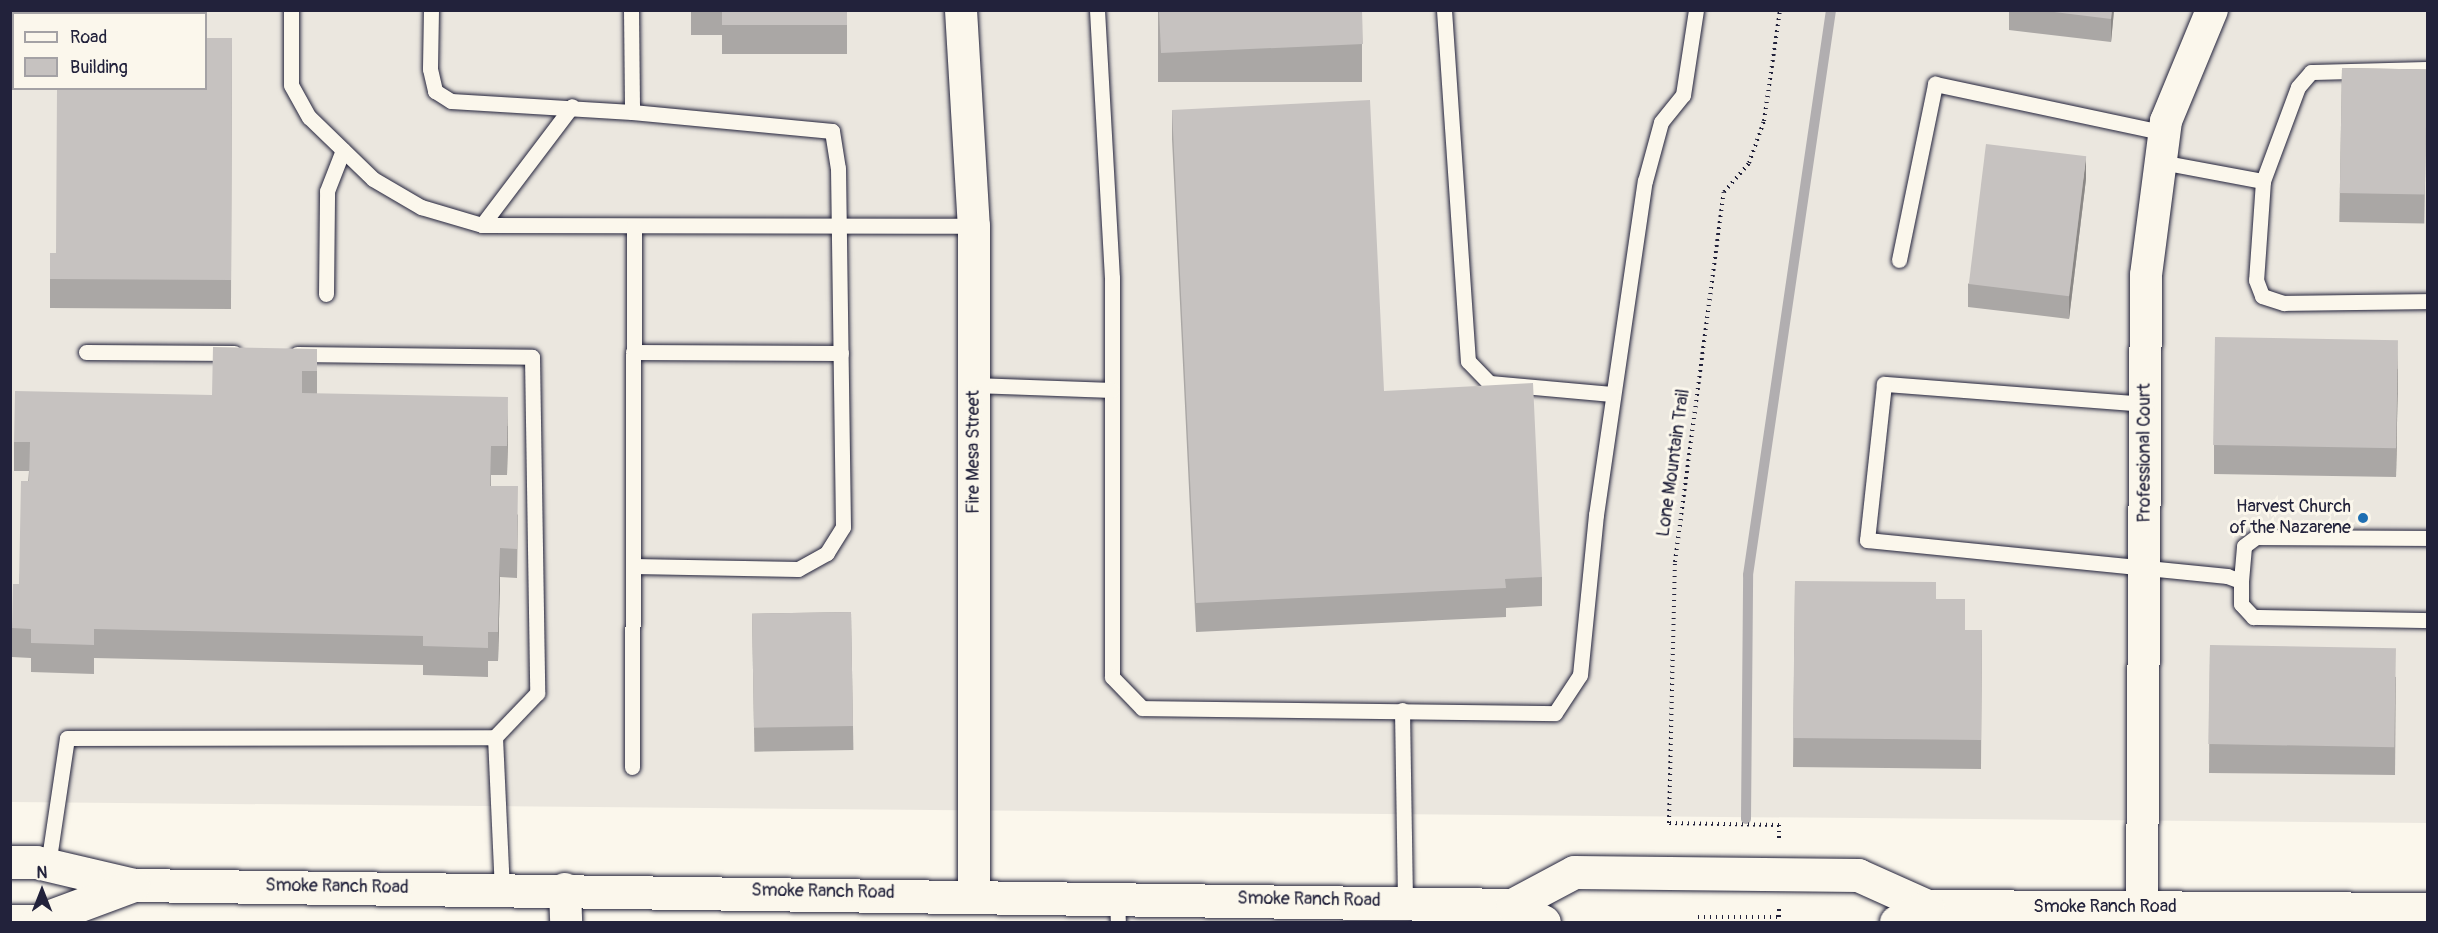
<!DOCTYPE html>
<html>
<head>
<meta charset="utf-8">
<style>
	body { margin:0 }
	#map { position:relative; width:2438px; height:933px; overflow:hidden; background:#fbf7ec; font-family:Pangolin,sans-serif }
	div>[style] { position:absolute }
	.built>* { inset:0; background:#ebe7df }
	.stream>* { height:10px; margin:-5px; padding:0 5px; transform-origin:5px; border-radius:5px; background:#b1aeb0 }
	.path>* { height:4px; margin-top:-2px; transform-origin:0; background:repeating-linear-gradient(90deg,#22223b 0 1.5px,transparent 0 6px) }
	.roads { filter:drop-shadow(0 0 2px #22223b) drop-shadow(0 0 2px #22223b) }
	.service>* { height:15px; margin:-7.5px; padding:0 7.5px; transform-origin:7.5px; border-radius:7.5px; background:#fbf7ec }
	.minor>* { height:32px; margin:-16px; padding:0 16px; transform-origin:16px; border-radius:16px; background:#fbf7ec }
	.secondary>* { height:33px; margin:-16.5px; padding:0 16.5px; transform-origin:16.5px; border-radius:16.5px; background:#fbf7ec }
	.wall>* { inset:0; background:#aaa7a5; transform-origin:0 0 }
	.shaded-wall>* { inset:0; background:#8b8886 }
	.building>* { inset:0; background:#c6c2c0; transform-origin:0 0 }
	.dots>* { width:16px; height:16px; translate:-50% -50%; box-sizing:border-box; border:3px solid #fbf7ec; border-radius:50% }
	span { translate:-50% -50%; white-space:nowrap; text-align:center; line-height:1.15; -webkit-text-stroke:6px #fbf7ec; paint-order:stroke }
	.street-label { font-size:18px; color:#22223b }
	.poi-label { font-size:18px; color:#22223b }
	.right { translate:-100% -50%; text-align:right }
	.frame { position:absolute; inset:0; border:12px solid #22223b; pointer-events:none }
	.legend { position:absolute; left:12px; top:12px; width:195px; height:78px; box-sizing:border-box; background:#fbf7ec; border:2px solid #a4a2a5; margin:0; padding:8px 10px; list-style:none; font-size:18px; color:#22223b }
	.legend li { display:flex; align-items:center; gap:12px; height:30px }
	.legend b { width:30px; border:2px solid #a4a2a5 }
	.north { position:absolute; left:12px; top:861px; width:60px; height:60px; -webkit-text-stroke:4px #fbf7ec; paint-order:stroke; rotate:0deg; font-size:16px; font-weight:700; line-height:24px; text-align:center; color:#22223b }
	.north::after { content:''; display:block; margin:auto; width:21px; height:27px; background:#22223b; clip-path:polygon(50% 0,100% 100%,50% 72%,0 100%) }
</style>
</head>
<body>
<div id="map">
	<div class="built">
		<i style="clip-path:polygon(evenodd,11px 11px,2427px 11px,2427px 823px,11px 802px,11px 11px,14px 14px,206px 14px,206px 88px,14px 88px,14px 14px)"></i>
	</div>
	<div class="stream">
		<i style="left:1746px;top:819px;width:244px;rotate:-89.5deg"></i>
		<i style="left:1748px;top:575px;width:571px;rotate:-81.64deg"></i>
	</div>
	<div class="path">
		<i style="left:1779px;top:838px;width:13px;rotate:-90deg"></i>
		<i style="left:1779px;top:825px;width:110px;rotate:-179deg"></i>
		<i style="left:1669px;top:823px;width:261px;rotate:-88.7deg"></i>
		<i style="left:1675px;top:562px;width:373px;rotate:-82.5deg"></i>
		<i style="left:1724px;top:192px;width:38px;rotate:-49deg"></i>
		<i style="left:1749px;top:163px;width:45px;rotate:-70.3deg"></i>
		<i style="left:1764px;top:121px;width:112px;rotate:-81.8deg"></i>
		<i style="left:1698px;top:922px;width:5px;rotate:-90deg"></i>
		<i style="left:1698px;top:917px;width:81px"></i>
		<i style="left:1779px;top:917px;width:8px;rotate:-90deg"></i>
	</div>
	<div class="roads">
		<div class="service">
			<i style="left:291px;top:10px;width:75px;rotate:90deg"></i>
			<i style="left:291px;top:85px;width:37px;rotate:61deg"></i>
			<i style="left:309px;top:117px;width:89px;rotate:44.1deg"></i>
			<i style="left:373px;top:179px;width:56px;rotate:30.3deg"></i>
			<i style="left:421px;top:207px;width:64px;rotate:16.4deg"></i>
			<i style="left:482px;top:225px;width:492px;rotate:0.1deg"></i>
			<i style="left:431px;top:10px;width:59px;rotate:91deg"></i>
			<i style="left:430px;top:69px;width:23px;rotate:77deg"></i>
			<i style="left:435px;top:91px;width:19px;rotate:32deg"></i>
			<i style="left:451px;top:101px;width:181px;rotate:3.5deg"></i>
			<i style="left:631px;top:10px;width:102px;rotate:89.4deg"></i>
			<i style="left:632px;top:112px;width:201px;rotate:5.4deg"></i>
			<i style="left:832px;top:131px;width:37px;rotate:81deg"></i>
			<i style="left:838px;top:168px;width:359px;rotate:89.2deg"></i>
			<i style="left:843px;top:527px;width:31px;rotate:122deg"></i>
			<i style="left:827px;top:553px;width:33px;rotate:151deg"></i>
			<i style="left:798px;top:569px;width:165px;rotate:-179deg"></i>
			<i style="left:1097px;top:10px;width:268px;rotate:86.8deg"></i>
			<i style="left:1112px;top:278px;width:399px;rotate:90deg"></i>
			<i style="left:1112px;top:677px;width:43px;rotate:45.9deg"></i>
			<i style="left:1142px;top:708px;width:413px;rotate:0.7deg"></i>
			<i style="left:1555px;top:713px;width:45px;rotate:-56.7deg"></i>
			<i style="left:1580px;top:675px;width:161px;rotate:-84.3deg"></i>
			<i style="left:1596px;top:515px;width:338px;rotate:-81.7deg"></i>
			<i style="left:1645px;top:181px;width:61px;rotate:-74.8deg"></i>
			<i style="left:1661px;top:122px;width:35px;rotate:-51deg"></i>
			<i style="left:1683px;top:95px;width:86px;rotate:-81.3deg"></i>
			<i style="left:1444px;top:10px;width:352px;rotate:86.1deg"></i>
			<i style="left:1468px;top:361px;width:30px;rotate:46deg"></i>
			<i style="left:1489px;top:383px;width:124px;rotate:5.1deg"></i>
			<i style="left:2161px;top:162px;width:104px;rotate:10.6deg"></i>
			<i style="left:2263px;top:181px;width:100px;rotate:-69.6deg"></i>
			<i style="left:2298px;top:87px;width:20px;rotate:-49deg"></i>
			<i style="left:2311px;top:72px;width:117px;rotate:-1.5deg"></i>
			<i style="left:2263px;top:181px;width:99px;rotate:94deg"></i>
			<i style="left:2256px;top:280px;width:17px;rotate:69deg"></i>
			<i style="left:2262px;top:296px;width:23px;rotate:18deg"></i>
			<i style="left:2284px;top:303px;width:144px;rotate:-0.8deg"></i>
			<i style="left:482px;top:225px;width:149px;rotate:-52.9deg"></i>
			<i style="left:1899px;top:260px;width:180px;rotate:-78.4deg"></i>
			<i style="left:1935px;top:84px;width:235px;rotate:12deg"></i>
			<i style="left:326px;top:294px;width:103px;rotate:-89.4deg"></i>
			<i style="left:327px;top:191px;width:44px;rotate:-68.7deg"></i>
			<i style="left:86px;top:352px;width:148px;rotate:0.4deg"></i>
			<i style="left:633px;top:352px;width:208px;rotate:0.3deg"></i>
			<i style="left:297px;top:354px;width:235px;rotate:0.7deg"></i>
			<i style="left:532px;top:357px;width:336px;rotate:89.1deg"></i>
			<i style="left:537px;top:693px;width:61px;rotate:133.7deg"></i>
			<i style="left:974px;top:385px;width:138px;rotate:2.1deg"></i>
			<i style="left:2145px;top:404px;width:262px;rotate:-175.6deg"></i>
			<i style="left:1884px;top:384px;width:157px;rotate:96.2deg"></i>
			<i style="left:1867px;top:540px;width:362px;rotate:5.7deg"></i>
			<i style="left:2227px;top:576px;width:15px;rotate:20deg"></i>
			<i style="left:2241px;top:581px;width:23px;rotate:90deg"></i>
			<i style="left:2241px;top:604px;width:18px;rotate:47deg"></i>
			<i style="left:2253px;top:617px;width:175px;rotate:1deg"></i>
			<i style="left:2241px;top:581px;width:35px;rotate:-85deg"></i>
			<i style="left:2244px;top:546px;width:15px;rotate:-37deg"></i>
			<i style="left:2256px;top:537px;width:172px;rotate:0.3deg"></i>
			<i style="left:1402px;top:710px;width:192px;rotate:89.1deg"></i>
			<i style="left:632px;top:767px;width:541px;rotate:-89.79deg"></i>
			<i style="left:48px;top:865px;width:128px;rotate:-81.5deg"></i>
			<i style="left:67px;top:738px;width:428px;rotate:-0.1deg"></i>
			<i style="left:495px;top:737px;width:152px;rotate:87.4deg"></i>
			<i style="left:1117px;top:897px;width:25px;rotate:88deg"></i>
		</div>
		<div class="minor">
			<i style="left:961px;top:10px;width:216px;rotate:86.6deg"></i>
			<i style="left:974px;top:226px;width:668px;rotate:90deg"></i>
			<i style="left:565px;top:889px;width:33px;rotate:88deg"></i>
			<i style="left:2142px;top:906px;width:631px;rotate:-89.64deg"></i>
			<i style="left:2146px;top:275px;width:155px;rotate:-82.6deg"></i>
			<i style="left:2166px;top:121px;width:120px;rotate:-67.5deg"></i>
		</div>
		<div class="secondary">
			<i style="left:10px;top:862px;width:26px"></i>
			<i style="left:36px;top:862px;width:101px;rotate:13.2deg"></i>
			<i style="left:134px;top:885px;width:1378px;rotate:0.83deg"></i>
			<i style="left:1512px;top:905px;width:36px;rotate:28deg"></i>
			<i style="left:1512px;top:905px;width:70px;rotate:-28deg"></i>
			<i style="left:1574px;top:872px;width:284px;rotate:0.6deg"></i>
			<i style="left:1858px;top:875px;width:76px;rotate:24.2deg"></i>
			<i style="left:1927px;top:906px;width:501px;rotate:0.34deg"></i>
			<i style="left:10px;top:921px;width:27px"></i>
			<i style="left:37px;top:921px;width:103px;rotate:-20.4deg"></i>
			<i style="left:1896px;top:922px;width:35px;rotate:-27deg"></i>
		</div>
	</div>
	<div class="wall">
		<i style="clip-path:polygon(691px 10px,847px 10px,847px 54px,722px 54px,722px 35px,691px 35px)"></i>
		<i style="left:1158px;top:10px;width:204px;height:72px"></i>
		<i style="clip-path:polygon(2009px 10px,2114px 10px,2111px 42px,2009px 30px)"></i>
		<i style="clip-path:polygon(232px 38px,231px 309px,50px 308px,50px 253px,56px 253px)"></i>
		<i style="left:2342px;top:68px;width:85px;height:154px;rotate:1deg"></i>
		<i style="clip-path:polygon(1172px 110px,1384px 391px,1542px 577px,1542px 606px,1506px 608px,1506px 617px,1196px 632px,1172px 139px)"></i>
		<i style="clip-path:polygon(2086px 179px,2069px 319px,1968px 307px,1968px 284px)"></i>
		<i style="clip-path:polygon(317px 349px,317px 394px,508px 426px,507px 475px,491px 475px,491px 486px,518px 515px,517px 578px,500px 577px,498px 661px,488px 661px,488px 677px,423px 675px,423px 665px,94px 658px,94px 674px,31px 672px,31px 658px,12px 657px,12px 628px,19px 584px,29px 471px,14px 471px,14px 442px,212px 395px)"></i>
		<i style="clip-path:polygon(2398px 369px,2396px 477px,2214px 474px,2214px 445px)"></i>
		<i style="clip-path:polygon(1795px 581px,1936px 599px,1965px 630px,1982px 630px,1981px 769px,1793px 767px)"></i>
		<i style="left:851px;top:612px;width:138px;height:99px;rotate:89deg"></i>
		<i style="clip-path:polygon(2210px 645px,2396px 677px,2395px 775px,2209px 773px)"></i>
	</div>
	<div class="shaded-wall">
		<i style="clip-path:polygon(2112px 10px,2114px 10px,2111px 42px,2111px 19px)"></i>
		<i style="clip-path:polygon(2086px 156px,2086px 179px,2069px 319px,2069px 296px)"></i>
		<i style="clip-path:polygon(2398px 340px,2398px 369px,2396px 477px,2396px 448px)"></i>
		<i style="clip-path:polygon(508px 397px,508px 426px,507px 475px,507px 446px)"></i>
		<i style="clip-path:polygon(500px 548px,500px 577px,498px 661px,498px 632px)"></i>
	</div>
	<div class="building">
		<i style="left:722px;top:10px;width:125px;height:15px"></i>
		<i style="clip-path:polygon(1159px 10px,1362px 10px,1363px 44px,1161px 53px)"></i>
		<i style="clip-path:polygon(2038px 10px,2112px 10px,2111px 19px)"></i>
		<i style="clip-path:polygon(206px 38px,232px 38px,231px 280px,50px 279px,50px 253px,56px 253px,57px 88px,206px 88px)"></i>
		<i style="left:2342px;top:68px;width:85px;height:125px;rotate:1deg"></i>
		<i style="clip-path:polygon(1370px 100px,1384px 391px,1533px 383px,1542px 577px,1505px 579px,1506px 588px,1196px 603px,1172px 110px)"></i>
		<i style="left:1986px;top:144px;width:101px;height:141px;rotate:7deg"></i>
		<i style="left:2215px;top:337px;width:183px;height:108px;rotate:1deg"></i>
		<i style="clip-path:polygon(213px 347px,317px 349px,317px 371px,302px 371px,302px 393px,508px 397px,507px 446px,491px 446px,490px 486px,518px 486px,517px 549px,500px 548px,498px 632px,488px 632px,488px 648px,423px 646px,423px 636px,94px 629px,94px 645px,31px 643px,31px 629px,12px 628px,13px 584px,19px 584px,21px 481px,29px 481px,30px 442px,14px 442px,15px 391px,212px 395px)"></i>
		<i style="clip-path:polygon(1795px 581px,1936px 582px,1936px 599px,1965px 599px,1965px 630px,1982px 630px,1981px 740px,1793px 738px)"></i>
		<i style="left:851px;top:612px;width:114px;height:99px;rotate:89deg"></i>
		<i style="left:2210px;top:645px;width:186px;height:99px;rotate:1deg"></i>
	</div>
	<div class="dots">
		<i style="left:2363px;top:518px;background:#1f6fb2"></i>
	</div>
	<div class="street-label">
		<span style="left:974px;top:452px;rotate:-90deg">Fire Mesa Street</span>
		<span style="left:2145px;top:453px;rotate:-90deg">Professional Court</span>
		<span style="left:1674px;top:463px;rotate:-82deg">Lone Mountain Trail</span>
		<span style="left:337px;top:887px;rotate:1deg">Smoke Ranch Road</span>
		<span style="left:823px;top:892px;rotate:1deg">Smoke Ranch Road</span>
		<span style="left:1309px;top:900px;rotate:1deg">Smoke Ranch Road</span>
		<span style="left:2105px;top:907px">Smoke Ranch Road</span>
	</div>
	<div class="poi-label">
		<span class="right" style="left:2351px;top:518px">Harvest Church<br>of the Nazarene</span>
	</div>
	<div class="frame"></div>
	<ul class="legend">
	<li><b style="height:8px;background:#fbf7ec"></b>Road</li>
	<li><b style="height:16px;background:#c6c2c0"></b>Building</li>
	</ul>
	<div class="north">N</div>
</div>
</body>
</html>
